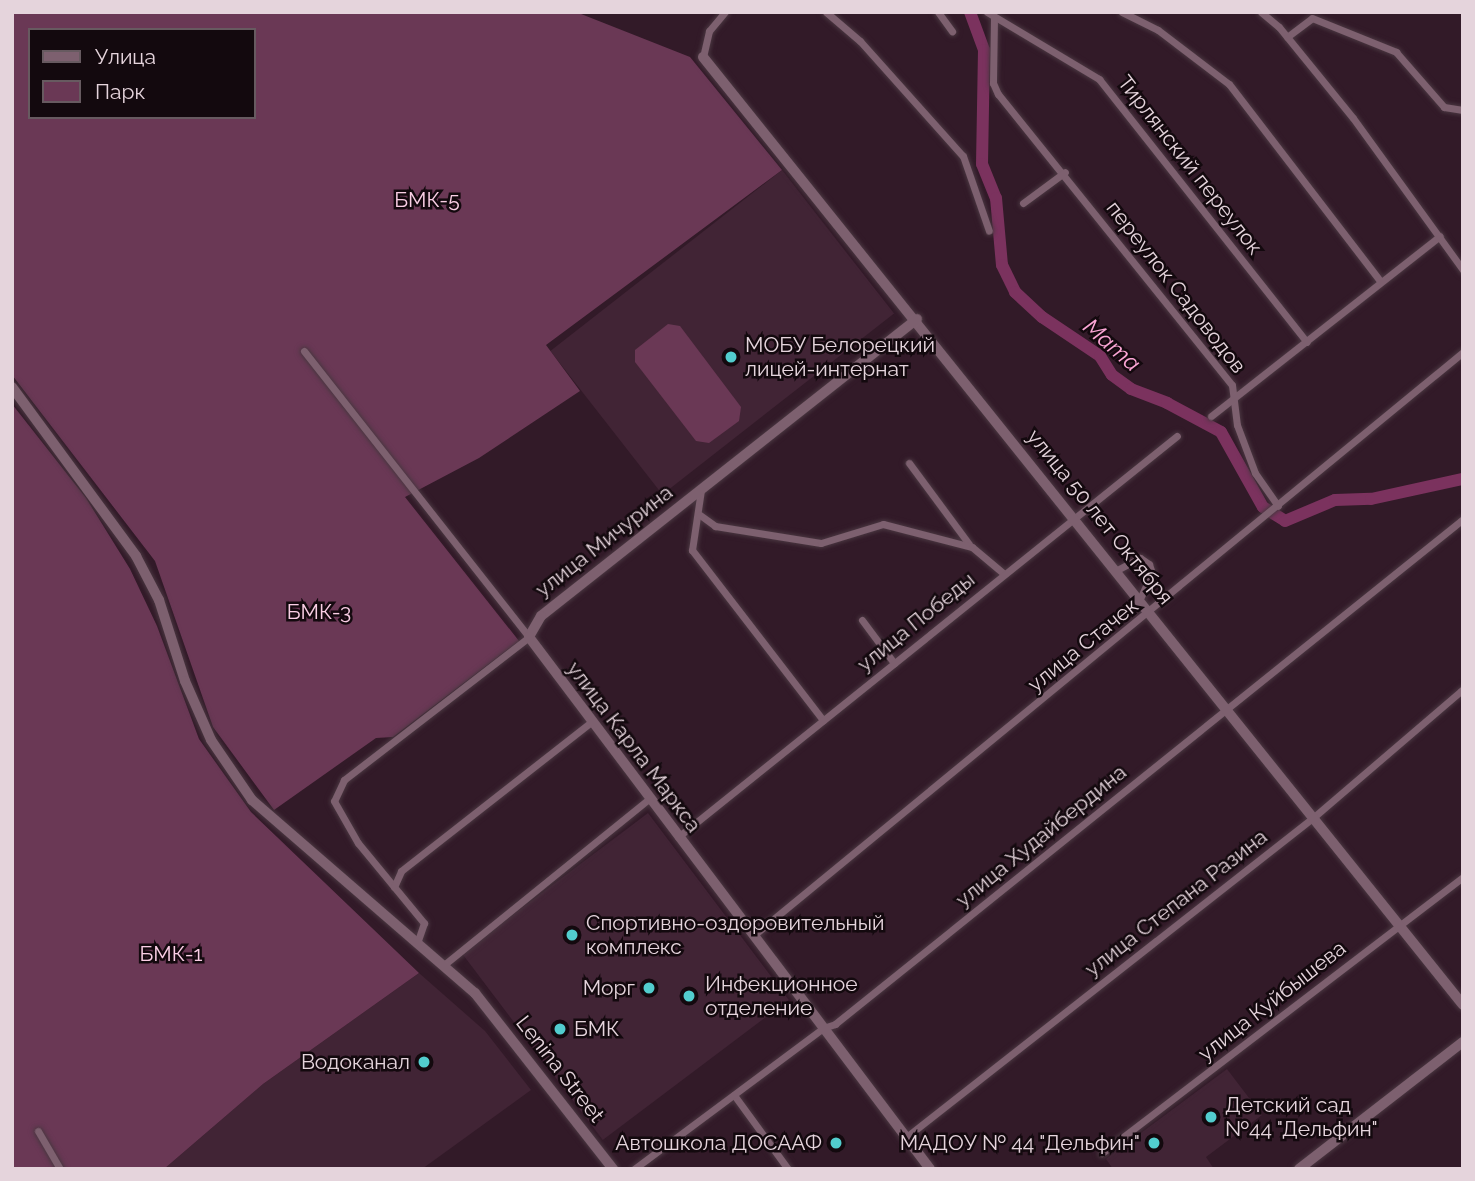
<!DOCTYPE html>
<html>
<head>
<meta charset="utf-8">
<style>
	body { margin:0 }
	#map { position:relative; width:1475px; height:1181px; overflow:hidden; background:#321a28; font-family:Raleway,sans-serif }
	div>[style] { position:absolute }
	.built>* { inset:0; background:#412435; transform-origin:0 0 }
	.green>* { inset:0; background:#6a3855 }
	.river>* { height:12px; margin:-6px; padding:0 6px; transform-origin:6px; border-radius:6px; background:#7b325e }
	.roads { filter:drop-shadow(0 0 2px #4a3741) drop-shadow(0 0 2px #4a3741) }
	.minor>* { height:7px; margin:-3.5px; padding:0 3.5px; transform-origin:3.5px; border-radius:3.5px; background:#7d606f }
	.tertiary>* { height:10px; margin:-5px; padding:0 5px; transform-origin:5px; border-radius:5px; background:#7d606f }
	.secondary>* { height:10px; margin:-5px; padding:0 5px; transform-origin:5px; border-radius:5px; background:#7d606f }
	.dots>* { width:19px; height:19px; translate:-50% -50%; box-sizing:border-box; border:4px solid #13090e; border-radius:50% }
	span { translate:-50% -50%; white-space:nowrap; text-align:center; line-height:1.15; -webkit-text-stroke:5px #13090e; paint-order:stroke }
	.street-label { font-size:21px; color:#e5d4dc }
	.park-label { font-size:21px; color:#facee5 }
	.poi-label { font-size:21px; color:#e5d4dc }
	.left { translate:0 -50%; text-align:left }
	.right { translate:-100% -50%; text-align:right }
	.water-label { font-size:23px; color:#faa5d4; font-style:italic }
	.frame { position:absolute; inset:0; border:14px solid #e5d4dc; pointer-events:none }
	.legend { position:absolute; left:28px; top:28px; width:228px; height:91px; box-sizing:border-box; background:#13090e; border:2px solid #675a60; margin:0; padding:9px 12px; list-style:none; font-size:21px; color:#e5d4dc }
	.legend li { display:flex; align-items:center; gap:14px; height:35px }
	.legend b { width:35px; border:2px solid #675a60 }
</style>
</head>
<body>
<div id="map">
	<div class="built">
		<i style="left:782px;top:170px;width:182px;height:294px;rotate:52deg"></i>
		<i style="left:648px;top:813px;width:234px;height:233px;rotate:53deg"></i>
		<i style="clip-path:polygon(419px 973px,485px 1031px,531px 1090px,422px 1169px,164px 1169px,263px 1084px)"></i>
		<i style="clip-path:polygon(1227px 1069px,1262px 1115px,1206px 1157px,1214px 1169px,1113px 1169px,1106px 1159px)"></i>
	</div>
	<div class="green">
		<i style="clip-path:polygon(evenodd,12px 12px,576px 12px,690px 57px,782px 170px,546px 345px,580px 391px,479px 458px,405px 497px,519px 641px,393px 737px,376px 738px,274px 810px,213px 727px,155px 561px,12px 375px,12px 12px,30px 30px,254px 30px,254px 117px,30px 117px,30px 30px)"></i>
		<i style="clip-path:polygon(668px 324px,680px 326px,741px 407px,739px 421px,709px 443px,696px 441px,635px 362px,635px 350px)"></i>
		<i style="clip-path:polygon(12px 404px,86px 498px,130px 569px,157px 626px,199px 739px,251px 812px,419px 973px,263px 1084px,164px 1169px,12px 1169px)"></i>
	</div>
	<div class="river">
		<i style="left:970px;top:12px;width:40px;rotate:69.8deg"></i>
		<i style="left:984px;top:50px;width:114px;rotate:91deg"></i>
		<i style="left:982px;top:164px;width:37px;rotate:68deg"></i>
		<i style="left:996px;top:198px;width:67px;rotate:84.9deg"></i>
		<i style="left:1002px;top:265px;width:30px;rotate:64deg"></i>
		<i style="left:1015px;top:292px;width:37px;rotate:43deg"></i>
		<i style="left:1042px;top:317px;width:70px;rotate:33.9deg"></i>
		<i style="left:1100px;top:356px;width:22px;rotate:58deg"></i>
		<i style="left:1112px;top:375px;width:24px;rotate:36deg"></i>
		<i style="left:1131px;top:389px;width:39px;rotate:21deg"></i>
		<i style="left:1167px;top:403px;width:61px;rotate:28.2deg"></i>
		<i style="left:1221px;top:432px;width:86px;rotate:60.8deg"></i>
		<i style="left:1263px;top:507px;width:26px;rotate:32deg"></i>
		<i style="left:1285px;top:521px;width:54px;rotate:-22.8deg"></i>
		<i style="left:1335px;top:500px;width:36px;rotate:-2deg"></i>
		<i style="left:1371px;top:499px;width:94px;rotate:-12.3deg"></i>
	</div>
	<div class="roads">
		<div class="minor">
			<i style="left:826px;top:12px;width:45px;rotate:40.5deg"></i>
			<i style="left:860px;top:41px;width:154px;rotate:48.2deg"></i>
			<i style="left:963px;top:156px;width:79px;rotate:70.9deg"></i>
			<i style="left:938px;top:12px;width:24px;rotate:54deg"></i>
			<i style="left:987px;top:12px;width:131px;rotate:30.9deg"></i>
			<i style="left:1099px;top:79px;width:335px;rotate:51.7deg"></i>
			<i style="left:1122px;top:12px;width:40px;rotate:26.6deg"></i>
			<i style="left:1158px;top:30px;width:89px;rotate:37.3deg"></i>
			<i style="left:1229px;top:84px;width:248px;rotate:52.5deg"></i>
			<i style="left:1261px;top:12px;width:23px;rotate:40deg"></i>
			<i style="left:1279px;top:27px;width:117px;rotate:50.9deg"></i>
			<i style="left:1353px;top:118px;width:188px;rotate:54.1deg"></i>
			<i style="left:994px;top:18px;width:65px;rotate:90.9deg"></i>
			<i style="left:993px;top:83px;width:12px;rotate:66deg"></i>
			<i style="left:998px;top:94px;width:373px;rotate:51.2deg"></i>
			<i style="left:1232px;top:385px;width:40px;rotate:82.9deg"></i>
			<i style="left:1237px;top:425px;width:51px;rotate:69.4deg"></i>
			<i style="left:1255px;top:473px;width:40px;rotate:55.1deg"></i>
			<i style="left:1287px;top:37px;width:31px;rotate:-37deg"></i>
			<i style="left:1312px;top:18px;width:91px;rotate:22deg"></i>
			<i style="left:1396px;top:52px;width:73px;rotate:48.9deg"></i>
			<i style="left:1444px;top:107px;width:19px;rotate:9deg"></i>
			<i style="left:703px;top:57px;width:27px;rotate:-77deg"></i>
			<i style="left:709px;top:31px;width:25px;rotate:-50deg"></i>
			<i style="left:1023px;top:203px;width:52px;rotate:-36.4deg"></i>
			<i style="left:304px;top:351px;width:364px;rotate:51.8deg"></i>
			<i style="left:529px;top:637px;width:234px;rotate:142.3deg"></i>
			<i style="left:344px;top:780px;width:23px;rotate:115deg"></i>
			<i style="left:334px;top:801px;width:48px;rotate:60.3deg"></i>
			<i style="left:358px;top:843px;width:104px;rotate:50.5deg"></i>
			<i style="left:424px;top:923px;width:21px;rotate:109deg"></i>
			<i style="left:1211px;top:416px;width:291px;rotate:-38.2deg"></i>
			<i style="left:909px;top:463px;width:101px;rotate:53.5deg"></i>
			<i style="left:701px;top:490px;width:61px;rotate:98.5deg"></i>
			<i style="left:692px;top:550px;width:215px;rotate:52.4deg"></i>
			<i style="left:700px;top:515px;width:19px;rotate:36deg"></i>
			<i style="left:715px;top:526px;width:107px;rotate:9.1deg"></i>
			<i style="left:821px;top:543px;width:65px;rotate:-17deg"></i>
			<i style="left:883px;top:524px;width:92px;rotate:14.5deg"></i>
			<i style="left:972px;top:547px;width:40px;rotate:40deg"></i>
			<i style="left:1117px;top:570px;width:26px;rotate:-28deg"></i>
			<i style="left:1140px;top:558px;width:11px;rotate:34deg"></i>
			<i style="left:1149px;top:564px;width:9px;rotate:72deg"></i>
			<i style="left:1152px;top:573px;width:29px;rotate:115deg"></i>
			<i style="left:862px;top:620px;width:54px;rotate:53.3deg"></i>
			<i style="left:678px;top:837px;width:640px;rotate:-38.79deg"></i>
			<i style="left:394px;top:887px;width:17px;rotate:-66deg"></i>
			<i style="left:401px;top:871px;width:240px;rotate:-38.1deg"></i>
			<i style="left:754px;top:935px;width:918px;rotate:-39.43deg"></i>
			<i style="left:445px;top:964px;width:262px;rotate:-39deg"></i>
			<i style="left:734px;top:1095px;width:92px;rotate:53.9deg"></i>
			<i style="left:38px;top:1131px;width:44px;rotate:59.9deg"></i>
			<i style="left:905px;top:1138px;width:521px;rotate:-38.14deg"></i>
			<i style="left:1315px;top:816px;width:195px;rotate:-40.6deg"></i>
			<i style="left:1102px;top:1153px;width:454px;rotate:-37.4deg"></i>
			<i style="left:634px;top:1169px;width:236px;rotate:-36.7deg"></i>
			<i style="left:823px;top:1028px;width:13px;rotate:-18deg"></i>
			<i style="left:835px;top:1024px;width:806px;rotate:-38.8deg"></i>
		</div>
		<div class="tertiary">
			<i style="left:703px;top:57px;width:1215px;rotate:51.28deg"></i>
			<i style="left:917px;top:319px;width:479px;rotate:141.7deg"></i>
			<i style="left:541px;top:616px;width:24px;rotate:120deg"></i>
			<i style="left:529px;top:637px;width:666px;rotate:52.99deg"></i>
			<i style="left:1299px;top:1169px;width:207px;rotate:-37.8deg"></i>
		</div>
		<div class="secondary">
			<i style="left:12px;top:387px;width:210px;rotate:53.7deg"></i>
			<i style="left:136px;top:556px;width:50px;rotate:62.4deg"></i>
			<i style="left:159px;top:600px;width:85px;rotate:72.2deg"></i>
			<i style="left:185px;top:681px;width:64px;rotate:66.2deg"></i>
			<i style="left:211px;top:740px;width:73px;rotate:55.7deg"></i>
			<i style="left:252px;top:800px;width:295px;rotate:40.9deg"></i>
			<i style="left:475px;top:993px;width:224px;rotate:51.9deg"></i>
		</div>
	</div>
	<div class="dots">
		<i style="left:731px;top:357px;background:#52cdce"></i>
		<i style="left:572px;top:935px;background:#52cdce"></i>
		<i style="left:649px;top:988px;background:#52cdce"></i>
		<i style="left:689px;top:996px;background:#52cdce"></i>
		<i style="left:560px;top:1029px;background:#52cdce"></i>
		<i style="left:424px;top:1062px;background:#52cdce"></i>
		<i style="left:1211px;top:1117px;background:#52cdce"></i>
		<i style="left:836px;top:1143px;background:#52cdce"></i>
		<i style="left:1154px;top:1143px;background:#52cdce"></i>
	</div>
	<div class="street-label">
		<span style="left:1190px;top:165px;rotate:52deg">Тирлянский переулок</span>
		<span style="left:1176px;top:287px;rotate:52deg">переулок Садоводов</span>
		<span style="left:1100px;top:517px;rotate:51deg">улица 50 лет Октября</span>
		<span style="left:604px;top:541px;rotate:-38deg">улица Мичурина</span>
		<span style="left:916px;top:622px;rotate:-39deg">улица Победы</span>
		<span style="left:1083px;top:645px;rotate:-39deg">улица Стачек</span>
		<span style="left:634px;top:747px;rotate:53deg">улица Карла Маркса</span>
		<span style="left:1041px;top:836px;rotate:-39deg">улица Худайбердина</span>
		<span style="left:1176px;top:903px;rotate:-38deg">улица Степана Разина</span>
		<span style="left:1272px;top:1001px;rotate:-38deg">улица Куйбышева</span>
		<span style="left:560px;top:1069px;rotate:52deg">Lenina Street</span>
	</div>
	<div class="park-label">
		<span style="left:427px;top:200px">БМК-5</span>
		<span style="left:319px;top:612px">БМК-3</span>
		<span style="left:171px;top:954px">БМК-1</span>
	</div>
	<div class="poi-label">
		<span class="left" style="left:745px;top:357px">МОБУ Белорецкий<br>лицей-интернат</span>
		<span class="left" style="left:586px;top:935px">Спортивно-оздоровительный<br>комплекс</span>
		<span class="left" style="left:705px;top:996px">Инфекционное<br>отделение</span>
		<span class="right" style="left:635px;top:988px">Морг</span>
		<span class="left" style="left:574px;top:1029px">БМК</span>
		<span class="right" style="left:410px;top:1062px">Водоканал</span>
		<span class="left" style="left:1225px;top:1117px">Детский сад<br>№44 "Дельфин"</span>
		<span class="right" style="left:822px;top:1143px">Автошкола ДОСААФ</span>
		<span class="right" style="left:1140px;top:1143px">МАДОУ № 44 "Дельфин"</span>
	</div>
	<div class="water-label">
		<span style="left:1112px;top:345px;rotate:41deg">Мата</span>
	</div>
	<div class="frame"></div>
	<ul class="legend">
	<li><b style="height:9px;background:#7d606f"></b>Улица</li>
	<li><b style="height:19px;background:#6a3855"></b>Парк</li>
	</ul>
</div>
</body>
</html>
